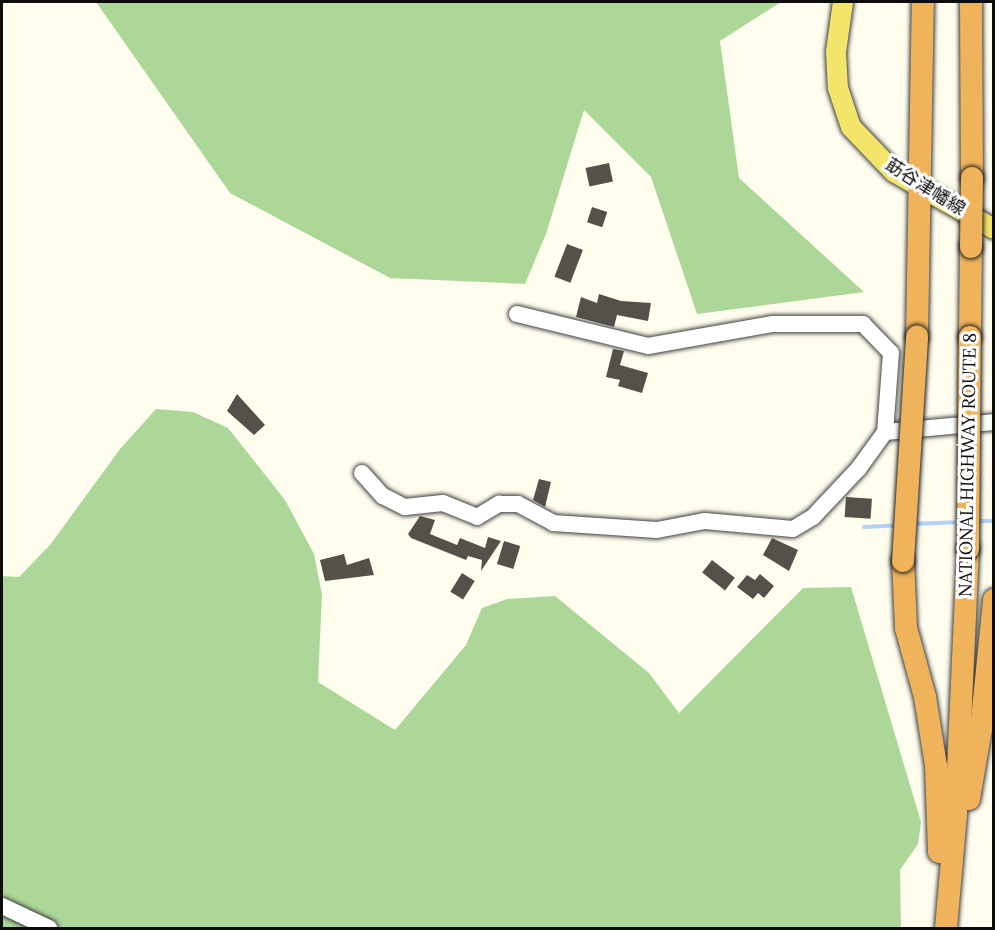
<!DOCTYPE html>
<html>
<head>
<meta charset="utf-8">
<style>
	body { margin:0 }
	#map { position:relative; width:995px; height:930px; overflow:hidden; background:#fefdee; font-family:Lora,"Noto Sans JP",serif }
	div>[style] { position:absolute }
	.forest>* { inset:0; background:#acd799 }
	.stream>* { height:4px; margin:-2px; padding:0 2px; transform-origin:2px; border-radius:2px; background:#b4d3f4 }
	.building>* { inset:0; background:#55504a; transform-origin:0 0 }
	.roads { filter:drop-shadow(0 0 2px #404040) drop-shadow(0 0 2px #404040) }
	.minor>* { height:16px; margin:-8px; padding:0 8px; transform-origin:8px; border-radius:8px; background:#fff }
	.major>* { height:20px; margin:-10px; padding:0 10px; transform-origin:10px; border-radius:10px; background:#f3e569 }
	.highway>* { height:22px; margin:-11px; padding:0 11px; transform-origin:11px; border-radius:11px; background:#efb35b }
	.bridges { filter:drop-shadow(0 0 2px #1e1e1e) drop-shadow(0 0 2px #1e1e1e) }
	.highway-bridge>* { height:22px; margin:-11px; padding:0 11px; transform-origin:11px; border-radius:11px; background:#efb35b }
	span { translate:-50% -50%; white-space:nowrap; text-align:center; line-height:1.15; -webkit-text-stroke:6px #fff; paint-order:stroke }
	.street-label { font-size:18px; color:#0d0d0d }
	.frame { position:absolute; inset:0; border:3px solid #0d0d0d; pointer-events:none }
</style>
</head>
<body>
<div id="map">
	<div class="forest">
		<i style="clip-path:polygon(96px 2px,781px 2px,720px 41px,739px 178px,864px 292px,697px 314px,651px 177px,584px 110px,546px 234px,525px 284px,390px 278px,230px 193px)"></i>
		<i style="clip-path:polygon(156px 409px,193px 412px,228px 428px,285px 500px,314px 554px,322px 595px,318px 682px,395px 730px,466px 645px,482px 608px,507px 599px,555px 596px,649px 673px,679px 713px,803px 588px,851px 587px,921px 822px,918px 844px,900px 870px,901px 928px,2px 928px,2px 576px,19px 577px,50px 545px,120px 449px)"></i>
	</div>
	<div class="stream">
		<i style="left:975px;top:521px;width:19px"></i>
		<i style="left:912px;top:524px;width:50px;rotate:-2.3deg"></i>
		<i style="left:864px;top:527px;width:35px;rotate:-3deg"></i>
	</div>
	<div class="building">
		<i style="left:609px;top:163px;width:19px;height:24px;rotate:78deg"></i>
		<i style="left:592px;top:207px;width:16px;height:16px;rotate:18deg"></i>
		<i style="left:567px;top:244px;width:17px;height:35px;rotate:21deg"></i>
		<i style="clip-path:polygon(599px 294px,621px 301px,651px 303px,648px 321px,617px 315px,614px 327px,576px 317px,581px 297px,597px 303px)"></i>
		<i style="clip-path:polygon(613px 349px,624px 351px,620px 365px,648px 373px,642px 393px,618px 386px,620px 380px,606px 377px)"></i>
		<i style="clip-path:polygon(237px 394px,265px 425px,254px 435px,227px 411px)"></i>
		<i style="clip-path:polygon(539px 479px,551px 482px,545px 507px,533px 500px)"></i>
		<i style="left:846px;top:497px;width:26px;height:20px;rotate:4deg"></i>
		<i style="clip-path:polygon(420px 516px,435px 520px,430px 534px,457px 545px,460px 538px,485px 548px,488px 537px,501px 541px,481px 571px,482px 560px,468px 556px,466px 560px,411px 538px,408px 534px)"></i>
		<i style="clip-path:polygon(772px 538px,798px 550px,789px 571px,763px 555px)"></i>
		<i style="left:504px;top:541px;width:17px;height:24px;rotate:17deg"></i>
		<i style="clip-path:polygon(344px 554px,347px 565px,369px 558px,374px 575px,325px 581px,320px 560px)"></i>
		<i style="left:712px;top:560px;width:29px;height:16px;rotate:38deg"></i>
		<i style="left:462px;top:573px;width:15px;height:22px;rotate:32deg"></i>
		<i style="clip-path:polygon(760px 574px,774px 586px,764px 598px,758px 593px,753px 599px,737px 587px,747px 575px,755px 580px)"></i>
	</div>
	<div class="roads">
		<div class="minor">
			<i style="left:517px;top:314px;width:135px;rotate:13.7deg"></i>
			<i style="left:648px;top:346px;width:127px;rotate:-10deg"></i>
			<i style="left:773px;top:324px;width:90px"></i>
			<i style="left:863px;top:324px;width:40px;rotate:46deg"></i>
			<i style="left:891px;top:353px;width:79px;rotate:94.3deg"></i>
			<i style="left:362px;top:473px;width:31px;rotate:48deg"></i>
			<i style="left:383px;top:496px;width:25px;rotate:27deg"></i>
			<i style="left:405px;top:507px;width:38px;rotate:-6deg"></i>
			<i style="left:443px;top:503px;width:37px;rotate:22deg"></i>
			<i style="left:477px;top:517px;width:26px;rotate:-31deg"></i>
			<i style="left:499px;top:504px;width:19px"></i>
			<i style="left:518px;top:504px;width:40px;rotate:28deg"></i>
			<i style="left:553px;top:523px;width:104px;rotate:3.9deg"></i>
			<i style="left:657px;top:530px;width:49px;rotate:-10.6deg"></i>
			<i style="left:705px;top:521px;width:88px;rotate:5.2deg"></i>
			<i style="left:793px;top:529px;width:23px;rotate:-31deg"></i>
			<i style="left:813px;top:517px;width:67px;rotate:-46.8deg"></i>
			<i style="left:859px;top:468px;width:44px;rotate:-54.2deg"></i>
			<i style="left:885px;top:432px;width:109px;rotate:-5.2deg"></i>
			<i style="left:2px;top:906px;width:52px;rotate:25.1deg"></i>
		</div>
		<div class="major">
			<i style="left:843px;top:2px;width:50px;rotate:98deg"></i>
			<i style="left:836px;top:52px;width:36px;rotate:87deg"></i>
			<i style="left:838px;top:88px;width:41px;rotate:71.6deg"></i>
			<i style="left:851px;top:127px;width:62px;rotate:46.3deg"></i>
			<i style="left:894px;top:172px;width:115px;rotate:29.7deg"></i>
		</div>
		<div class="highway">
			<i style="left:971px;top:2px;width:176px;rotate:89.7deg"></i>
			<i style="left:917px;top:336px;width:334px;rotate:-89deg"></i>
			<i style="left:970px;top:337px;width:90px;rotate:-89.4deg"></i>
			<i style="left:903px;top:561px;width:67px;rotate:87.4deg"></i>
			<i style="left:906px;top:628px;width:72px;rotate:74.6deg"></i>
			<i style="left:925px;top:697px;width:70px;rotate:80.9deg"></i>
			<i style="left:936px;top:766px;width:86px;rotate:88deg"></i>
			<i style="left:969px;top:799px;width:71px;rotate:-80.3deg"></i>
			<i style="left:981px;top:729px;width:130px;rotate:-84.2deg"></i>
			<i style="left:946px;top:928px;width:114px;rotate:-85deg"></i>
			<i style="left:956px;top:814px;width:265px;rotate:-87.4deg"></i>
		</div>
	</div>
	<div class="bridges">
		<div class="highway-bridge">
			<i style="left:971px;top:247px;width:69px;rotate:-89.2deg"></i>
			<i style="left:968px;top:549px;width:212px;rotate:-89.5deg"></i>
			<i style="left:903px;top:561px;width:225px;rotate:-86.4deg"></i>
		</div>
	</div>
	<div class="street-label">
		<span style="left:925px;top:187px;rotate:32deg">莇谷津幡線</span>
		<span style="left:968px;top:465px;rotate:-89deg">NATIONAL HIGHWAY ROUTE 8</span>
	</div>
	<div class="frame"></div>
</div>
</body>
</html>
